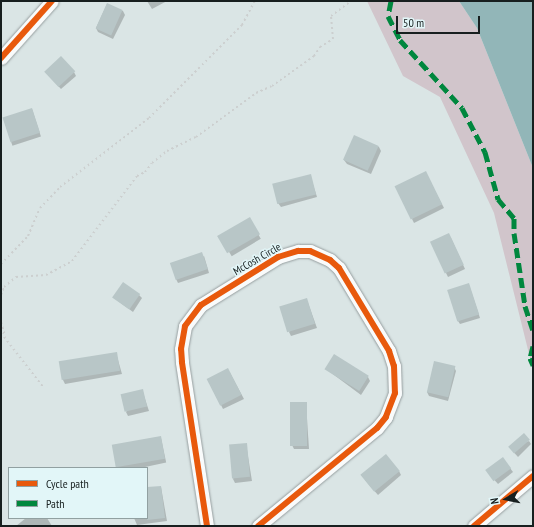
<!DOCTYPE html>
<html>
<head>
<meta charset="utf-8">
<style>
	body { margin:0 }
	#map { position:relative; width:534px; height:527px; overflow:hidden; background:#dae5e5; font-family:"PT Sans Narrow",sans-serif }
	div>[style] { position:absolute }
	.green>* { inset:0; background:#d1c5cb }
	.water>* { inset:0; background:#92b6b8 }
	.shadow>* { inset:0; background:#0003; transform-origin:0 0 }
	.building>* { inset:0; background:#b8c6c7; transform-origin:0 0 }
	.path>* { height:2px; margin-top:-1px; transform-origin:0; background:repeating-linear-gradient(90deg,#cccfcf 0 2px,transparent 0 5px) }
	.roads { filter:drop-shadow(0 0 1px #969e9f) drop-shadow(0 0 1px #969e9f) }
	.minor>* { height:13px; margin:-6.5px; padding:0 6.5px; transform-origin:6.5px; border-radius:6.5px; background:#f9fbfb }
	.quiet>* { height:5px; margin-top:-2.5px; transform-origin:0; background:repeating-linear-gradient(90deg,#00873e 0 10px,transparent 0 15px) }
	.cycleway>* { height:6px; margin:-3px; padding:0 3px; transform-origin:3px; border-radius:3px; background:#e8590c }
	span { translate:-50% -50%; white-space:nowrap; text-align:center; line-height:1.15; -webkit-text-stroke:3px #e2f6f8; paint-order:stroke }
	.street-label { font-size:11px; color:#171f1f }
	.frame { position:absolute; inset:0; border:2px solid #171f1f; pointer-events:none }
	.legend { position:absolute; left:8px; top:467px; width:140px; height:52px; box-sizing:border-box; background:#e2f6f8; border:1px solid #91a0a1; margin:0; padding:5px 7px; list-style:none; font-size:12px; color:#171f1f }
	.legend li { display:flex; align-items:center; gap:8px; height:20px }
	.legend b { width:20px; border:1px solid #91a0a1 }
	.north { position:absolute; left:486px; top:479px; width:40px; height:40px; -webkit-text-stroke:3px #e2f6f8; paint-order:stroke; rotate:260deg; font-size:11px; font-weight:700; line-height:16px; text-align:center; color:#171f1f }
	.north::after { content:''; display:block; margin:auto; width:14px; height:18px; background:#171f1f; clip-path:polygon(50% 0,100% 100%,50% 72%,0 100%) }
	.scale { position:absolute; left:396px; top:16px; width:84px; height:18px; box-sizing:border-box; border:2px solid #171f1f; border-top:0; padding-left:5px; font-size:12px; line-height:14px; white-space:nowrap; color:#171f1f; -webkit-text-stroke:3px #e2f6f8; paint-order:stroke }
</style>
</head>
<body>
<div id="map">
	<div class="green">
		<i style="clip-path:polygon(367px 1px,459px 1px,477px 28px,533px 168px,533px 370px,494px 213px,440px 97px,403px 76px)"></i>
	</div>
	<div class="water">
		<i style="clip-path:polygon(459px 1px,533px 1px,533px 168px,477px 28px)"></i>
	</div>
	<div class="shadow">
		<i style="clip-path:polygon(147px 1px,167px 1px,152px 9px)"></i>
		<i style="clip-path:polygon(107px 4px,123px 11px,125px 15px,113px 39px,98px 32px,96px 28px)"></i>
		<i style="clip-path:polygon(74px 72px,76px 76px,61px 89px,48px 75px)"></i>
		<i style="left:32px;top:109px;width:29px;height:30px;rotate:72deg"></i>
		<i style="clip-path:polygon(355px 137px,379px 147px,381px 151px,371px 174px,347px 164px,344px 160px)"></i>
		<i style="clip-path:polygon(310px 175px,317px 197px,281px 207px,278px 203px)"></i>
		<i style="clip-path:polygon(427px 176px,444px 208px,414px 223px,412px 219px)"></i>
		<i style="left:249px;top:219px;width:23px;height:34px;rotate:59deg"></i>
		<i style="clip-path:polygon(451px 238px,465px 269px,448px 277px,446px 273px)"></i>
		<i style="clip-path:polygon(204px 256px,209px 273px,178px 283px,176px 279px)"></i>
		<i style="clip-path:polygon(469px 285px,480px 318px,460px 324px,458px 321px)"></i>
		<i style="clip-path:polygon(139px 295px,142px 298px,133px 312px,114px 298px)"></i>
		<i style="clip-path:polygon(308px 303px,317px 328px,291px 336px,289px 332px)"></i>
		<i style="clip-path:polygon(116px 353px,122px 374px,65px 384px,63px 380px,60px 362px)"></i>
		<i style="clip-path:polygon(454px 367px,456px 371px,448px 401px,429px 396px,427px 392px)"></i>
		<i style="clip-path:polygon(326px 369px,368px 377px,370px 381px,361px 395px)"></i>
		<i style="clip-path:polygon(230px 373px,244px 399px,223px 409px,208px 379px)"></i>
		<i style="clip-path:polygon(142px 390px,149px 411px,128px 416px,126px 412px)"></i>
		<i style="clip-path:polygon(306px 403px,309px 449px,294px 449px,292px 445px)"></i>
		<i style="left:161px;top:438px;width:25px;height:49px;rotate:78deg"></i>
		<i style="clip-path:polygon(529px 441px,531px 444px,518px 457px,510px 448px)"></i>
		<i style="clip-path:polygon(246px 444px,252px 481px,235px 483px,233px 479px)"></i>
		<i style="clip-path:polygon(510px 468px,513px 472px,498px 484px,490px 475px)"></i>
		<i style="clip-path:polygon(399px 471px,401px 475px,378px 495px,365px 480px)"></i>
		<i style="clip-path:polygon(161px 487px,167px 521px,137px 525px,134px 518px,147px 518px,147px 488px)"></i>
		<i style="clip-path:polygon(26px 518px,47px 518px,52px 526px,16px 526px)"></i>
	</div>
	<div class="building">
		<i style="left:107px;top:3px;width:17px;height:28px;rotate:24deg"></i>
		<i style="left:61px;top:56px;width:21px;height:23px;rotate:47deg"></i>
		<i style="left:32px;top:108px;width:26px;height:31px;rotate:72deg"></i>
		<i style="left:354px;top:135px;width:27px;height:27px;rotate:24deg"></i>
		<i style="left:426px;top:171px;width:37px;height:35px;rotate:64deg"></i>
		<i style="left:311px;top:174px;width:21px;height:40px;rotate:76deg"></i>
		<i style="left:250px;top:217px;width:20px;height:38px;rotate:60deg"></i>
		<i style="left:449px;top:233px;width:35px;height:21px;rotate:65deg"></i>
		<i style="left:202px;top:252px;width:18px;height:34px;rotate:71deg"></i>
		<i style="left:123px;top:282px;width:21px;height:19px;rotate:35deg"></i>
		<i style="left:469px;top:283px;width:33px;height:23px;rotate:72deg"></i>
		<i style="left:307px;top:298px;width:27px;height:29px;rotate:73deg"></i>
		<i style="left:117px;top:352px;width:19px;height:59px;rotate:81deg"></i>
		<i style="left:334px;top:354px;width:41px;height:18px;rotate:32deg"></i>
		<i style="left:434px;top:361px;width:22px;height:32px;rotate:13deg"></i>
		<i style="left:228px;top:368px;width:30px;height:24px;rotate:63deg"></i>
		<i style="left:143px;top:389px;width:18px;height:23px;rotate:77deg"></i>
		<i style="left:290px;top:402px;width:17px;height:44px"></i>
		<i style="left:524px;top:433px;width:9px;height:21px;rotate:49deg"></i>
		<i style="left:161px;top:436px;width:23px;height:50px;rotate:80deg"></i>
		<i style="left:247px;top:443px;width:34px;height:18px;rotate:85deg"></i>
		<i style="left:386px;top:454px;width:22px;height:33px;rotate:51deg"></i>
		<i style="left:503px;top:457px;width:14px;height:22px;rotate:54deg"></i>
		<i style="clip-path:polygon(161px 486px,165px 518px,147px 520px,147px 487px)"></i>
	</div>
	<div class="path">
		<i style="left:1px;top:264px;width:39px;rotate:-46deg"></i>
		<i style="left:28px;top:236px;width:30px;rotate:-67deg"></i>
		<i style="left:40px;top:208px;width:29px;rotate:-46deg"></i>
		<i style="left:60px;top:187px;width:113px;rotate:-37.8deg"></i>
		<i style="left:149px;top:118px;width:132px;rotate:-45deg"></i>
		<i style="left:242px;top:25px;width:27px;rotate:-62deg"></i>
		<i style="left:1px;top:295px;width:9px;rotate:-69deg"></i>
		<i style="left:4px;top:287px;width:16px;rotate:-40deg"></i>
		<i style="left:16px;top:277px;width:30px;rotate:-4deg"></i>
		<i style="left:46px;top:275px;width:30px;rotate:-28deg"></i>
		<i style="left:72px;top:261px;width:107px;rotate:-52.6deg"></i>
		<i style="left:137px;top:176px;width:9px;rotate:-27deg"></i>
		<i style="left:145px;top:172px;width:11px;rotate:-52deg"></i>
		<i style="left:152px;top:163px;width:19px;rotate:-39deg"></i>
		<i style="left:167px;top:151px;width:32px;rotate:-26deg"></i>
		<i style="left:196px;top:137px;width:74px;rotate:-36.3deg"></i>
		<i style="left:256px;top:93px;width:17px;rotate:-24deg"></i>
		<i style="left:272px;top:86px;width:52px;rotate:-35.5deg"></i>
		<i style="left:314px;top:56px;width:11px;rotate:-56deg"></i>
		<i style="left:320px;top:47px;width:15px;rotate:-32deg"></i>
		<i style="left:333px;top:39px;width:23px;rotate:-95deg"></i>
		<i style="left:331px;top:16px;width:25px;rotate:-37deg"></i>
		<i style="left:1px;top:322px;width:15px;rotate:74deg"></i>
		<i style="left:1px;top:333px;width:70px;rotate:52deg"></i>
	</div>
	<div class="roads">
		<div class="minor">
			<i style="left:1px;top:58px;width:76px;rotate:-48.2deg"></i>
			<i style="left:207px;top:526px;width:166px;rotate:-98.7deg"></i>
			<i style="left:182px;top:362px;width:13px;rotate:-94deg"></i>
			<i style="left:181px;top:349px;width:23px;rotate:-80deg"></i>
			<i style="left:185px;top:326px;width:26px;rotate:-53deg"></i>
			<i style="left:201px;top:305px;width:91px;rotate:-31.9deg"></i>
			<i style="left:278px;top:257px;width:21px;rotate:-17deg"></i>
			<i style="left:298px;top:251px;width:12px"></i>
			<i style="left:310px;top:251px;width:22px;rotate:24deg"></i>
			<i style="left:330px;top:260px;width:12px;rotate:42deg"></i>
			<i style="left:339px;top:268px;width:97px;rotate:58.9deg"></i>
			<i style="left:389px;top:351px;width:16px;rotate:72deg"></i>
			<i style="left:394px;top:366px;width:27px;rotate:88deg"></i>
			<i style="left:395px;top:393px;width:26px;rotate:111deg"></i>
			<i style="left:386px;top:417px;width:14px;rotate:129deg"></i>
			<i style="left:377px;top:428px;width:154px;rotate:140.5deg"></i>
			<i style="left:474px;top:526px;width:77px;rotate:-40.3deg"></i>
		</div>
	</div>
	<div class="quiet">
		<i style="left:391px;top:1px;width:15px;rotate:101deg"></i>
		<i style="left:388px;top:16px;width:27px;rotate:63deg"></i>
		<i style="left:400px;top:40px;width:92px;rotate:47.6deg"></i>
		<i style="left:462px;top:108px;width:50px;rotate:62.4deg"></i>
		<i style="left:485px;top:152px;width:49px;rotate:74.5deg"></i>
		<i style="left:498px;top:199px;width:25px;rotate:50deg"></i>
		<i style="left:514px;top:218px;width:15px;rotate:90deg"></i>
		<i style="left:514px;top:233px;width:74px;rotate:81.4deg"></i>
		<i style="left:525px;top:306px;width:25px;rotate:72deg"></i>
		<i style="left:533px;top:346px;width:12px;rotate:104deg"></i>
		<i style="left:530px;top:358px;width:8px;rotate:67deg"></i>
	</div>
	<div class="cycleway">
		<i style="left:1px;top:58px;width:76px;rotate:-48.2deg"></i>
		<i style="left:207px;top:526px;width:166px;rotate:-98.7deg"></i>
		<i style="left:182px;top:362px;width:13px;rotate:-94deg"></i>
		<i style="left:181px;top:349px;width:23px;rotate:-80deg"></i>
		<i style="left:185px;top:326px;width:26px;rotate:-53deg"></i>
		<i style="left:201px;top:305px;width:91px;rotate:-31.9deg"></i>
		<i style="left:278px;top:257px;width:21px;rotate:-17deg"></i>
		<i style="left:298px;top:251px;width:12px"></i>
		<i style="left:310px;top:251px;width:22px;rotate:24deg"></i>
		<i style="left:330px;top:260px;width:12px;rotate:42deg"></i>
		<i style="left:339px;top:268px;width:97px;rotate:58.9deg"></i>
		<i style="left:389px;top:351px;width:16px;rotate:72deg"></i>
		<i style="left:394px;top:366px;width:27px;rotate:88deg"></i>
		<i style="left:395px;top:393px;width:26px;rotate:111deg"></i>
		<i style="left:386px;top:417px;width:14px;rotate:129deg"></i>
		<i style="left:377px;top:428px;width:154px;rotate:140.5deg"></i>
		<i style="left:474px;top:526px;width:77px;rotate:-40.3deg"></i>
	</div>
	<div class="street-label">
		<span style="left:257px;top:259px;rotate:-30deg">McCosh Circle</span>
	</div>
	<div class="frame"></div>
	<ul class="legend">
	<li><b style="height:5px;background:#e8590c"></b>Cycle path</li>
	<li><b style="height:5px;background:#00873e"></b>Path</li>
	</ul>
	<div class="north">N</div>
	<div class="scale">50 m</div>
</div>
</body>
</html>
